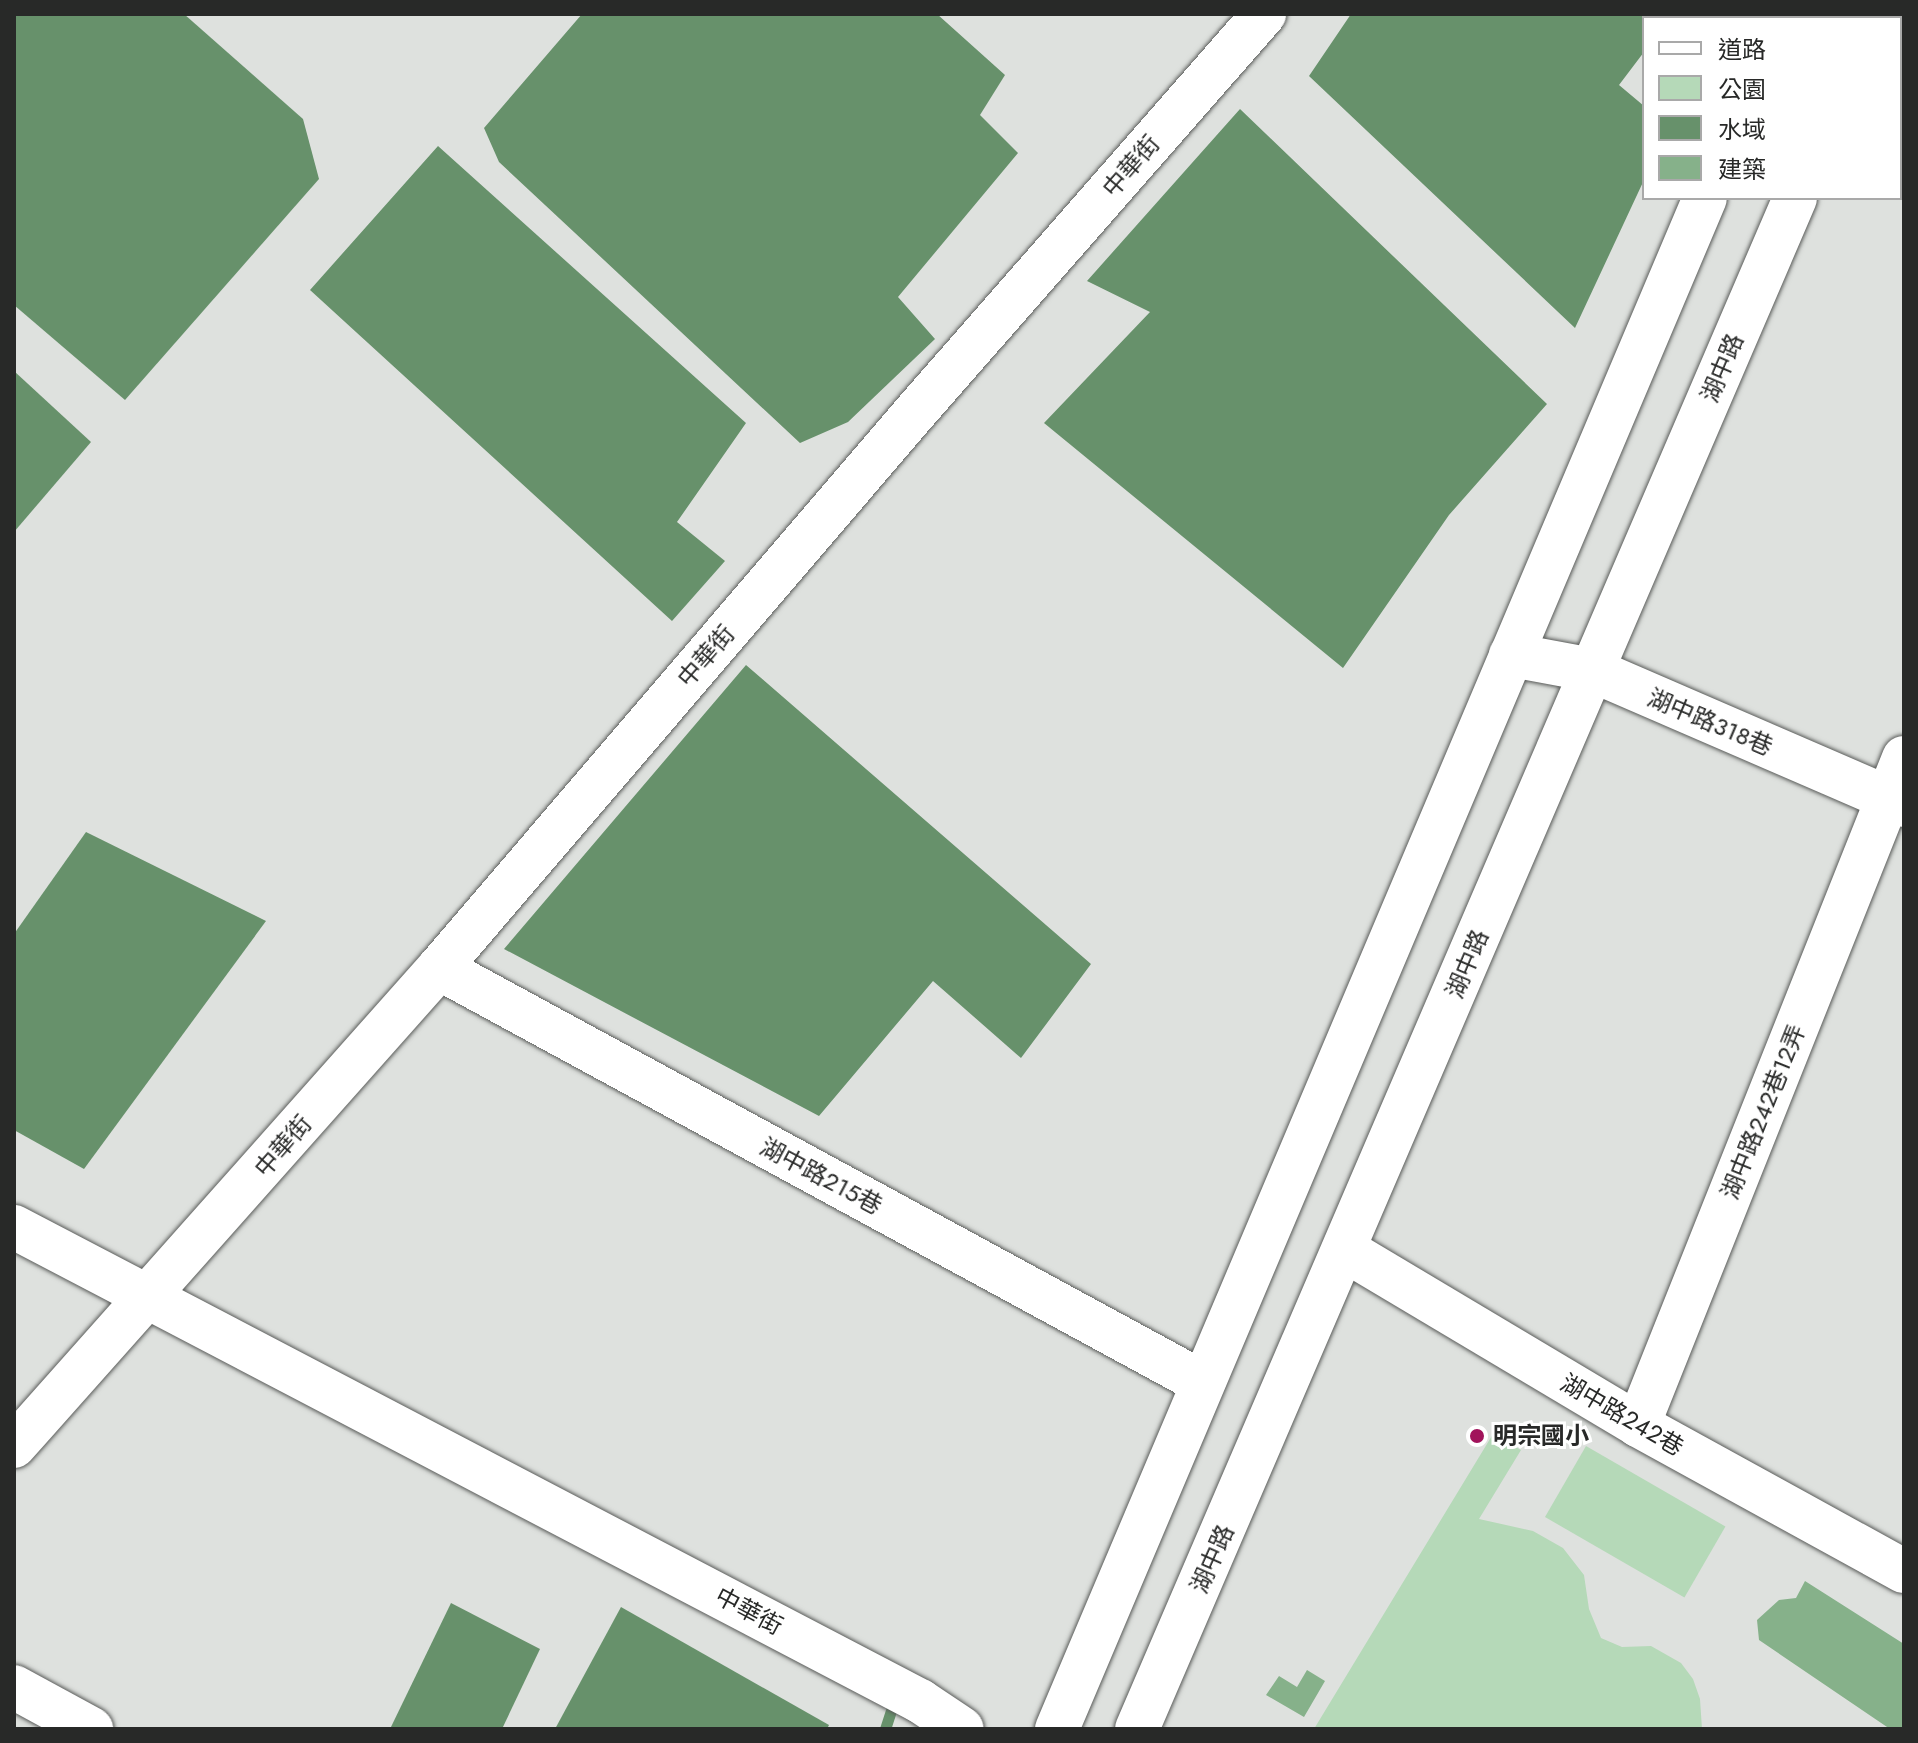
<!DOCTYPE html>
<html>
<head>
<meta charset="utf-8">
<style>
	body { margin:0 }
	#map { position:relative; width:1918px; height:1743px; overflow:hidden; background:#dee1de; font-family:Jost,"Noto Sans TC",sans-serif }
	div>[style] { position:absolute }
	.green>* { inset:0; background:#b5d9b8; transform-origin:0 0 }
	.water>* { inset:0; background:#67916b }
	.stream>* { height:11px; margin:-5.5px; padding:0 5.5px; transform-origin:5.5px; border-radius:5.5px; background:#67916b }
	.building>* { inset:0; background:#86b18a }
	.roads { filter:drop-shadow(0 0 2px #595b59) drop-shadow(0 0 2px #595b59) }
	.minor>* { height:44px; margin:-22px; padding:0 22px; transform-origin:22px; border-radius:22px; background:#fff }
	.dots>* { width:22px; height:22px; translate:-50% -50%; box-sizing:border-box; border:4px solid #fff; border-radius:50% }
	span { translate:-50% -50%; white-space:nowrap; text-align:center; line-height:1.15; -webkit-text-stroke:6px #fff; paint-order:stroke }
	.street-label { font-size:24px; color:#282928 }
	.poi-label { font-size:24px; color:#282928; font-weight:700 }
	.left { translate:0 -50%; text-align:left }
	.frame { position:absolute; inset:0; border:16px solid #282928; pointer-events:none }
	.legend { position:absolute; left:1642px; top:16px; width:260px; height:184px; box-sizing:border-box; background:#fff; border:2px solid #a9a9a9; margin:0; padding:10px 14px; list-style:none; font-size:24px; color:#282928 }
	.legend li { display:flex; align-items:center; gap:16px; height:40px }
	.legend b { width:40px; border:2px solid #a9a9a9 }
</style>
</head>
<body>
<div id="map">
	<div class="green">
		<i style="clip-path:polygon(1493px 1434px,1521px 1450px,1479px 1519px,1533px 1531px,1563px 1548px,1584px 1575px,1589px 1609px,1601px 1638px,1622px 1647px,1651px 1646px,1681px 1663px,1693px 1679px,1700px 1699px,1702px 1729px,1314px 1729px)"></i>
		<i style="left:1586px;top:1446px;width:161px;height:82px;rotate:30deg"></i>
	</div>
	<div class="water">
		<i style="clip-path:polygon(14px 14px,184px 14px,303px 119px,319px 179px,125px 400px,14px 305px)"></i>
		<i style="clip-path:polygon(582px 14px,937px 14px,1005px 75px,980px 115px,1018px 153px,898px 297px,935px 339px,848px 422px,800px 443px,499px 162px,484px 128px)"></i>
		<i style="clip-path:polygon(1351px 14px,1673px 14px,1670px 18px,1644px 18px,1644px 52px,1619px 85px,1644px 106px,1644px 180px,1575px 328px,1309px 76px)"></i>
		<i style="clip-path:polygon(1240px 109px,1547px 404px,1449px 515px,1343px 668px,1044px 423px,1150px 312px,1087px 281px)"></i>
		<i style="clip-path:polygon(438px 146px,746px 423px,677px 522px,725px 561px,672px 621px,310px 290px)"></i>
		<i style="clip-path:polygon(14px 371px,91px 442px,14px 532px)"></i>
		<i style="clip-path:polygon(746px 665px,1091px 964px,1021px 1058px,933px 981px,819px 1116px,504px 949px)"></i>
		<i style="clip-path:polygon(86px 832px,266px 921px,84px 1169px,14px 1130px,14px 934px)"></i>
		<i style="clip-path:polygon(451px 1603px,540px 1649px,502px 1729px,390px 1729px)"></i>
		<i style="clip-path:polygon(621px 1607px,829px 1725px,827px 1729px,555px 1729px)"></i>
	</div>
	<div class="stream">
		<i style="left:885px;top:1729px;width:32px;rotate:-72deg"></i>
	</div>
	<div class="building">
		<i style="clip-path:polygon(1805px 1581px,1904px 1644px,1904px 1729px,1890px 1729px,1759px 1640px,1757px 1620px,1779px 1600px,1796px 1598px)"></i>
		<i style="clip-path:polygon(1307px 1670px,1325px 1681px,1304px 1717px,1266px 1695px,1279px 1676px,1297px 1687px)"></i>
	</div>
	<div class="roads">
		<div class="minor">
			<i style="left:1782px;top:18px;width:4px;rotate:-63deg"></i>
			<i style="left:1872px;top:18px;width:4px;rotate:-63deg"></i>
			<i style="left:1511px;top:655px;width:82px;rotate:10.5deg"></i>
			<i style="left:1592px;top:670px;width:340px;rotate:23.4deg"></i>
			<i style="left:439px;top:968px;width:869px;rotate:28.51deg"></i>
			<i style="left:14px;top:1227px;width:1023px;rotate:27.62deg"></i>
			<i style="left:920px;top:1701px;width:50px;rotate:33.7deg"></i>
			<i style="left:1345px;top:1250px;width:341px;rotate:30.8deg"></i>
			<i style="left:1638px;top:1425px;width:303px;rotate:28.8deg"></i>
			<i style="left:1638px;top:1425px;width:718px;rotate:-68.26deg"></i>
			<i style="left:14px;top:1446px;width:640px;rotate:-48.36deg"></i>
			<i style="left:439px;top:968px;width:735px;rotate:-49.42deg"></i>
			<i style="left:917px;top:410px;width:527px;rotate:-48.77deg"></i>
			<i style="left:14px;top:1687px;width:88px;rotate:28.6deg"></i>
			<i style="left:1057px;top:1729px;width:1662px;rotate:-67.06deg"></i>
			<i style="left:1137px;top:1729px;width:1666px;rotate:-66.74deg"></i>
		</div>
	</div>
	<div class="dots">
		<i style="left:1477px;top:1436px;background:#a1135b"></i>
	</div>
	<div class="street-label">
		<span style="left:1131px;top:166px;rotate:-49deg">中華街</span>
		<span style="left:1722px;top:368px;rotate:-67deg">湖中路</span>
		<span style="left:706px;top:656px;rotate:-49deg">中華街</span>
		<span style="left:1710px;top:722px;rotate:23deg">湖中路318巷</span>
		<span style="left:1467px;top:964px;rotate:-67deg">湖中路</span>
		<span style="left:1763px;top:1112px;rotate:-68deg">湖中路242巷12弄</span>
		<span style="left:283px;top:1146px;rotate:-49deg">中華街</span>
		<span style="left:821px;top:1176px;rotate:28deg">湖中路215巷</span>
		<span style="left:1622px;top:1415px;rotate:30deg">湖中路242巷</span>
		<span style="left:1212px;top:1559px;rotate:-66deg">湖中路</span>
		<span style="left:749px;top:1611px;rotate:28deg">中華街</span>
	</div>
	<div class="poi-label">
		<span class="left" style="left:1493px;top:1436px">明宗國小</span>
	</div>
	<div class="frame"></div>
	<ul class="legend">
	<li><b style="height:10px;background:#fff"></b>道路</li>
	<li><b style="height:22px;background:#b5d9b8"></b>公園</li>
	<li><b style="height:22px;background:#67916b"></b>水域</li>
	<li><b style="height:22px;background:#86b18a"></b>建築</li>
	</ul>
</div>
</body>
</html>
